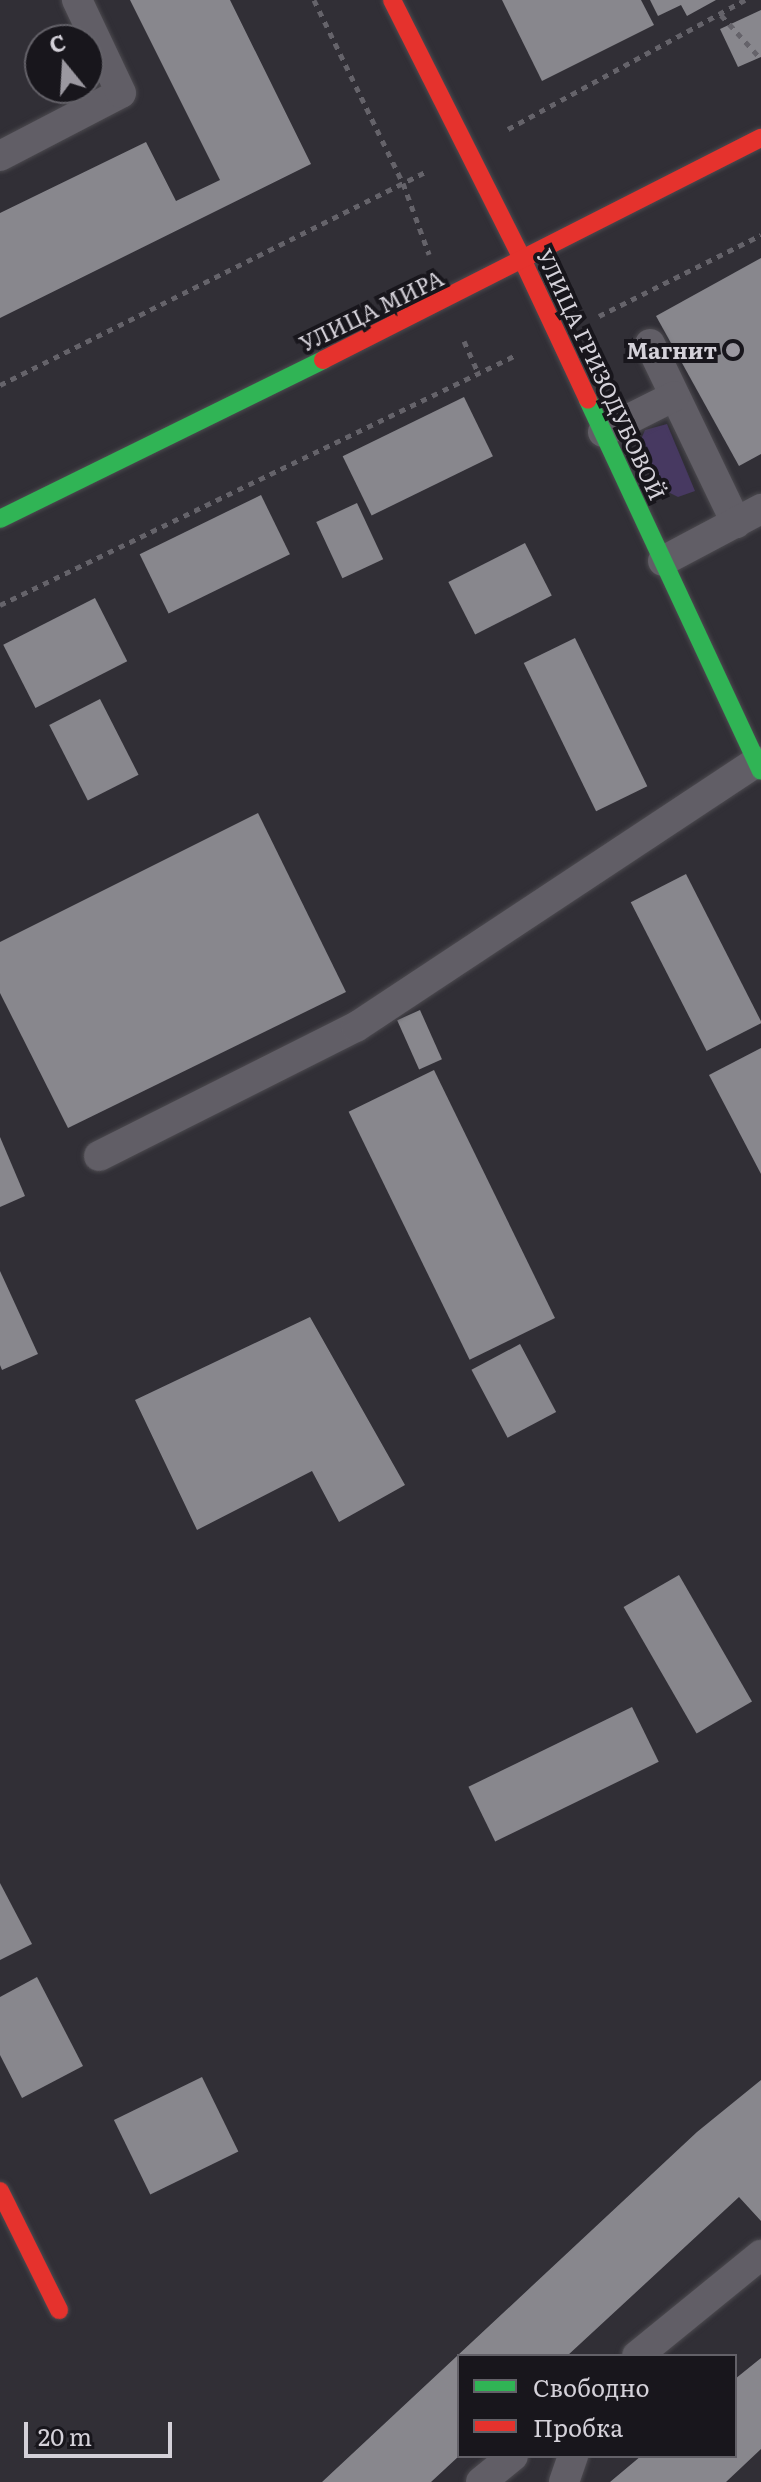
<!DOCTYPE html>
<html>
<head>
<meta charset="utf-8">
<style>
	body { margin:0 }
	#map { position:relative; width:761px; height:2482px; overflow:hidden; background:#312f36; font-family:Literata,serif }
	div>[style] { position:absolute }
	.green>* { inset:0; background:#473961 }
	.building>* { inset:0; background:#88878d; transform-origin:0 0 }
	.path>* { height:5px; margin-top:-2.5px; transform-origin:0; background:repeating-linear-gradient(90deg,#65636a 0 6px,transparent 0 12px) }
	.roads { filter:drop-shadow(0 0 2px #4c4a4f) drop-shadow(0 0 2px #4c4a4f) }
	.lane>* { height:30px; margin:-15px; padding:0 15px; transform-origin:15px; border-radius:15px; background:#615e66 }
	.fast>* { height:18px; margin:-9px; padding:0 9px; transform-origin:9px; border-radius:9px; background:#30b455 }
	.jam>* { height:18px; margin:-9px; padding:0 9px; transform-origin:9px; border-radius:9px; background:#e5322d }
	.dots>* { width:22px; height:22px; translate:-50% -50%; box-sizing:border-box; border:4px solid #18161c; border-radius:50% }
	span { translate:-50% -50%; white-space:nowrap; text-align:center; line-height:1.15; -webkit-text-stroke:8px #18161c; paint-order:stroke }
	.street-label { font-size:22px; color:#d4d1d9 }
	.poi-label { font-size:22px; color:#d4d1d9; font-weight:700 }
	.right { translate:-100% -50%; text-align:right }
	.legend { position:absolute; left:457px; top:2354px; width:280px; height:104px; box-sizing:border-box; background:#18161c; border:2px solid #636168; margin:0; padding:10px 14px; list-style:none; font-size:24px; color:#d4d1d9 }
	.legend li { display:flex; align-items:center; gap:16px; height:40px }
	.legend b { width:40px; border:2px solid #636168 }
	.north { position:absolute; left:24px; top:24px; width:80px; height:80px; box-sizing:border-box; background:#18161c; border:2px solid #636168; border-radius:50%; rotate:342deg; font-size:22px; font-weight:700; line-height:32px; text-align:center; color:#d4d1d9 }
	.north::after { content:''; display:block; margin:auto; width:28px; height:36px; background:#9b98a0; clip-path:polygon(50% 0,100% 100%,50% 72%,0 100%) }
	.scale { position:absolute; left:24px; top:2422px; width:148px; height:36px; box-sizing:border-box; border:4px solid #d4d1d9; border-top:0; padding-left:10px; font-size:24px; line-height:28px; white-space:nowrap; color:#d4d1d9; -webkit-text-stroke:6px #18161c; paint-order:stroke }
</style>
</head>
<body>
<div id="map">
	<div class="green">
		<i style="clip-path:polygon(667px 424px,695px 491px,678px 497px,658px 487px,639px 444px,645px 430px)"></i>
	</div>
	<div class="building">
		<i style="clip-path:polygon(130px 0,230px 0,311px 164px,0 318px,0 213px,146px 142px,176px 201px,220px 180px)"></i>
		<i style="clip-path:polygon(502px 0,641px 0,654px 25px,542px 81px)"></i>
		<i style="clip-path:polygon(650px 0,716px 0,687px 16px,681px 5px,658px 16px)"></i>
		<i style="clip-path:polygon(761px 10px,761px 57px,738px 67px,720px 29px)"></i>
		<i style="clip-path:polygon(761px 258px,761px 454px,739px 466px,656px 316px)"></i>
		<i style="left:464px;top:397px;width:66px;height:135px;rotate:64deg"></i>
		<i style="left:261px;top:495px;width:66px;height:135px;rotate:64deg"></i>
		<i style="left:357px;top:503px;width:62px;height:45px;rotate:65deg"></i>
		<i style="left:525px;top:543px;width:59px;height:86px;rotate:63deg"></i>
		<i style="left:95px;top:598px;width:71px;height:103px;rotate:63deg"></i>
		<i style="left:575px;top:638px;width:165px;height:57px;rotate:64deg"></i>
		<i style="left:100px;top:699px;width:85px;height:57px;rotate:63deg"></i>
		<i style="clip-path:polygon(258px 813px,346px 992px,68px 1128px,0 993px,0 942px)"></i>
		<i style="left:686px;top:874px;width:167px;height:62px;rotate:63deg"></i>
		<i style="left:420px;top:1010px;width:54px;height:25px;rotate:66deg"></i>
		<i style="clip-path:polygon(761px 1048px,761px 1174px,709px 1075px)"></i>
		<i style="left:434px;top:1070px;width:276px;height:95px;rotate:64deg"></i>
		<i style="clip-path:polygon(0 1137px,25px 1196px,0 1207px)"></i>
		<i style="clip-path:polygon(0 1271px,38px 1354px,2px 1370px,0 1365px)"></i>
		<i style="clip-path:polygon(310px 1317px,405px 1485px,339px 1522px,312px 1471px,197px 1530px,135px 1400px)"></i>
		<i style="left:520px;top:1344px;width:77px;height:55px;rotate:62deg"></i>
		<i style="left:679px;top:1575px;width:146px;height:64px;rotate:60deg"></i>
		<i style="left:632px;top:1707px;width:61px;height:182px;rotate:64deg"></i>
		<i style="clip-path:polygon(0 1883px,32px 1944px,0 1960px)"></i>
		<i style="clip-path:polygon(37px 1977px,83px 2066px,22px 2098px,0 2055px,0 1997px)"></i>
		<i style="left:202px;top:2077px;width:83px;height:98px;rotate:64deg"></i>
		<i style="clip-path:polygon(761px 2080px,761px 2221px,739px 2197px,567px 2356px,459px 2356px,459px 2456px,431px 2482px,322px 2482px,697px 2132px)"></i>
		<i style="clip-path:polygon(761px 2358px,761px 2449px,726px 2482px,610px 2482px,641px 2456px,735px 2456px,735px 2379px)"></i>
	</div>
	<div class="path">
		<i style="left:314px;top:0;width:203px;rotate:64.1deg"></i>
		<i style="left:403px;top:183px;width:76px;rotate:69.9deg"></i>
		<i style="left:721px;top:15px;width:59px;rotate:47.7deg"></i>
		<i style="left:508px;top:129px;width:270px;rotate:-28.6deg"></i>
		<i style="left:599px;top:316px;width:181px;rotate:-26.6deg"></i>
		<i style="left:464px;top:341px;width:35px;rotate:66deg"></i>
		<i style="left:0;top:385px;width:475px;rotate:-26.6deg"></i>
		<i style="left:0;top:605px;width:571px;rotate:-25.85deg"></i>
	</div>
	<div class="roads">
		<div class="lane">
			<i style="left:0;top:156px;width:136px;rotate:-27.5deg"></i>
			<i style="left:121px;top:93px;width:103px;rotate:-115.3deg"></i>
			<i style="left:650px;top:344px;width:199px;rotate:64.3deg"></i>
			<i style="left:603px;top:432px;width:80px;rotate:-26.6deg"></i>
			<i style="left:663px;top:561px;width:111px;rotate:-28deg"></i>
			<i style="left:99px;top:1156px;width:288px;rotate:-26.7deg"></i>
			<i style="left:356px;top:1027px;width:481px;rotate:-33.5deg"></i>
			<i style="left:637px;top:2356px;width:160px;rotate:-39.2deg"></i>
			<i style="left:481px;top:2482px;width:41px;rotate:-39.1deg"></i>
			<i style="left:564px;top:2482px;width:28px;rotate:-71deg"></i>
		</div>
		<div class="fast">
			<i style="left:588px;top:400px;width:409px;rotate:65deg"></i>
			<i style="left:0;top:519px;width:360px;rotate:-26.2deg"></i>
		</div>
		<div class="jam">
			<i style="left:392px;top:0;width:292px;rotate:63.3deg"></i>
			<i style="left:523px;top:261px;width:153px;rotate:64.9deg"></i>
			<i style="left:323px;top:360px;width:491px;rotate:-26.9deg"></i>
			<i style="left:0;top:2191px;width:133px;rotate:63.6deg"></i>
		</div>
	</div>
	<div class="dots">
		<i style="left:733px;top:350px;background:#9b98a0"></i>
	</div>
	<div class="street-label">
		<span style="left:371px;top:310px;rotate:-26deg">УЛИЦА МИРА</span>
		<span style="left:602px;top:374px;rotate:65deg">УЛИЦА ГРИЗОДУБОВОЙ</span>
	</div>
	<div class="poi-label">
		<span class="right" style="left:717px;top:350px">Магнит</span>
	</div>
	<ul class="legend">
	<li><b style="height:10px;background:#30b455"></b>Свободно</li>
	<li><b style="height:10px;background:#e5322d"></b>Пробка</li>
	</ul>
	<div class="north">С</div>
	<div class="scale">20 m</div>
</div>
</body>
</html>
